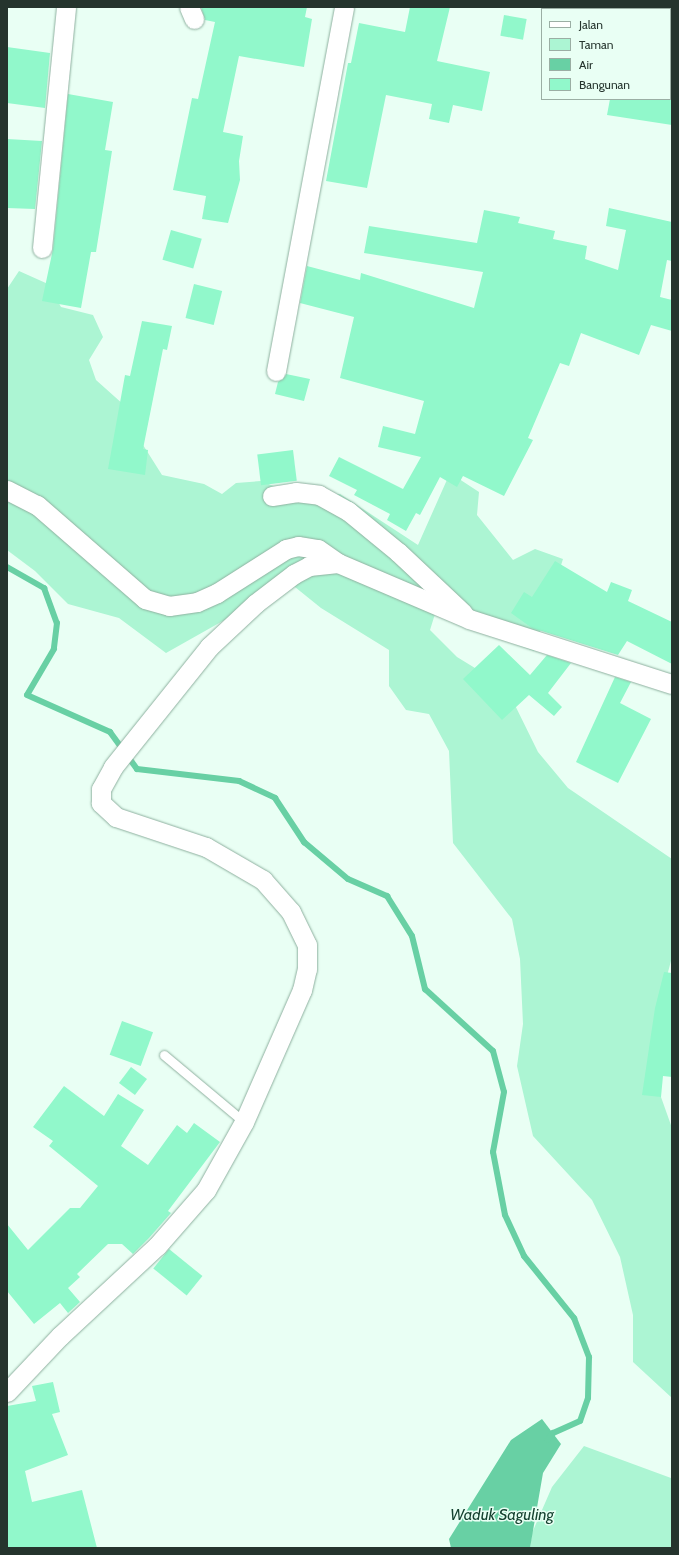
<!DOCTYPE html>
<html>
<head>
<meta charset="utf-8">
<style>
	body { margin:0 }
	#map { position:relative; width:679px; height:1555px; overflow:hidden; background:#e9fff4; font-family:Cabin,sans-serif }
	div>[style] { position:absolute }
	.green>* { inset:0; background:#acf5d3 }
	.water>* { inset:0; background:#68d0a4 }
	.stream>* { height:6px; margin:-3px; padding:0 3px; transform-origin:3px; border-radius:3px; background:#68d0a4 }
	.building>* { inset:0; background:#91f8cb; transform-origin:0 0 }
	.roads { filter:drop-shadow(0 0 1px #8eb09f) drop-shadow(0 0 1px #8eb09f) }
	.lane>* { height:9px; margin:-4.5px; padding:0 4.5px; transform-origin:4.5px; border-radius:4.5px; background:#fff }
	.street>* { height:19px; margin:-9.5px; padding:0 9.5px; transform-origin:9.5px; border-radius:9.5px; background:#fff }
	span { translate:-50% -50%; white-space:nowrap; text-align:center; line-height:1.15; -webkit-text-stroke:3px #e9fff4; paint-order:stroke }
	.water-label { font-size:16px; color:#154230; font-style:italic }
	.frame { position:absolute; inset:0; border:8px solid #25342d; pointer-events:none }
	.legend { position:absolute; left:541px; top:8px; width:130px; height:92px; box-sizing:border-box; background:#e9fff4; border:1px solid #9baea4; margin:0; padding:5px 7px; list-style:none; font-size:12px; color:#25342d }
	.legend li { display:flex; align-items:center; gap:8px; height:20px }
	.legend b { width:20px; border:1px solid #9baea4 }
</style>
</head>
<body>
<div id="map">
	<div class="green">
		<i style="clip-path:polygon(19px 271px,48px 284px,61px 307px,93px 315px,103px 337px,89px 360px,96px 380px,124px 405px,138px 437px,162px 475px,204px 484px,222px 494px,236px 483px,261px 481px,296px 495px,340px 494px,418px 545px,450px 473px,479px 492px,477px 515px,513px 560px,535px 549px,563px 559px,534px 651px,435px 614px,430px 630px,457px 657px,506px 687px,538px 752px,568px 788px,672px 859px,672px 957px,657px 1014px,650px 1066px,672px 1128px,672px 1398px,633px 1362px,633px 1315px,620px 1257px,592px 1200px,533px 1136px,517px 1066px,523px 1024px,520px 959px,512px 919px,453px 843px,449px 751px,429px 714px,406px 710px,389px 686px,389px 650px,321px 608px,290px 583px,166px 653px,119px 618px,68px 604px,35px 571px,7px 550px,7px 289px)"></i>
		<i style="clip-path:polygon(584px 1446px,671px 1478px,672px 1476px,672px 1548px,530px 1548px,532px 1533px,552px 1487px)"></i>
	</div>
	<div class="water">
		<i style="clip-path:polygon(542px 1419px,561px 1444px,543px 1473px,530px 1548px,451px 1548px,449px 1539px,511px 1440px)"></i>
	</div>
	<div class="stream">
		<i style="left:7px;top:567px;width:43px;rotate:29.6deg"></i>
		<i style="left:44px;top:588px;width:37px;rotate:70deg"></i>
		<i style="left:57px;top:623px;width:26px;rotate:97deg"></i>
		<i style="left:54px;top:649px;width:53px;rotate:120.4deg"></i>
		<i style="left:27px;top:695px;width:91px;rotate:24deg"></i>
		<i style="left:110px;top:732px;width:46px;rotate:53.9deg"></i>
		<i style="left:137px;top:769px;width:103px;rotate:6.7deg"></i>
		<i style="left:239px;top:781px;width:40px;rotate:25deg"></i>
		<i style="left:275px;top:798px;width:53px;rotate:56.6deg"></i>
		<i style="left:304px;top:842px;width:57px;rotate:40.1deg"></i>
		<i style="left:348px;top:879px;width:43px;rotate:23.6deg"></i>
		<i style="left:387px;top:896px;width:47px;rotate:58deg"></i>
		<i style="left:412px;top:936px;width:55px;rotate:76.2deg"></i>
		<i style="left:425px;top:989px;width:92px;rotate:42.4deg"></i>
		<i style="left:493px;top:1051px;width:42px;rotate:75deg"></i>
		<i style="left:504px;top:1092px;width:61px;rotate:100.4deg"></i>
		<i style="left:493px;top:1152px;width:64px;rotate:79.2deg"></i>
		<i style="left:505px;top:1215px;width:45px;rotate:65.1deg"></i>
		<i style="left:524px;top:1256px;width:80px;rotate:51.1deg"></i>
		<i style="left:574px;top:1318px;width:42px;rotate:69deg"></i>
		<i style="left:589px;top:1357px;width:41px;rotate:91.4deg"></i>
		<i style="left:588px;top:1398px;width:24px;rotate:109deg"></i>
		<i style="left:580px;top:1421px;width:30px;rotate:156deg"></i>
		<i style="left:553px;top:1433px;width:8px;rotate:130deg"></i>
	</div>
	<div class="building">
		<i style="clip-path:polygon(201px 7px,307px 7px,305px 17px,312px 19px,304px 67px,239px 56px,223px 132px,243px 136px,239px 161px,240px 180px,228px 223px,202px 219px,206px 196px,173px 190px,192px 98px,198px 99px,215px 22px,205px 20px)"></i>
		<i style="clip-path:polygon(410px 7px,450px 7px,437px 61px,490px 72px,482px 111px,453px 105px,449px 123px,429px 119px,432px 104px,386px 95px,367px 188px,326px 181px,348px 63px,351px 63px,359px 23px,405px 32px)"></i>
		<i style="left:504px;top:15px;width:23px;height:21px;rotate:10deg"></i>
		<i style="clip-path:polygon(7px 47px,50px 53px,45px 108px,7px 103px)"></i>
		<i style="clip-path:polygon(68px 94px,113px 102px,105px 150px,112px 151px,105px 196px,96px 252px,91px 252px,81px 308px,42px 301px,53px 249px)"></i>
		<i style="clip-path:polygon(610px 99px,672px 99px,672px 125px,607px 115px)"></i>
		<i style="clip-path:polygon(7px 139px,42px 141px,35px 209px,7px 208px)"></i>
		<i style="clip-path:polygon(609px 208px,672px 222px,672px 261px,667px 260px,660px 297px,672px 300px,672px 331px,651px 325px,639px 355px,581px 333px,569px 366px,560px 363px,528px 438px,533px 440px,504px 496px,463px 476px,457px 487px,440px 477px,420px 515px,416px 513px,406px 531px,387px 520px,390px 514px,354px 495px,357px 490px,329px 476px,339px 457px,403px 489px,421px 457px,378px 447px,383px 426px,415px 434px,424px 401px,340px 378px,354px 317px,300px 303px,307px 266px,360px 280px,361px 273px,474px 308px,483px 272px,364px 253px,369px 226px,477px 243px,484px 210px,520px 217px,518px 223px,555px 231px,553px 239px,587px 246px,585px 259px,618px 270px,626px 230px,606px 226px)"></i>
		<i style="left:171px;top:230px;width:32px;height:31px;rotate:16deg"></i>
		<i style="left:194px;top:284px;width:29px;height:35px;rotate:14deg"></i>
		<i style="clip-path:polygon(142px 321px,172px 326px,167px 350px,163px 349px,143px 449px,148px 450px,145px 475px,108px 469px,125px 375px,130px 376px)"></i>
		<i style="clip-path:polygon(286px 374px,310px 379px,304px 401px,275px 394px,278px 382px)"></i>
		<i style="left:293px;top:450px;width:31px;height:36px;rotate:83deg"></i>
		<i style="clip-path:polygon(555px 561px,607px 592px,611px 582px,632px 590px,628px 601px,672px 622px,672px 664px,627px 641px,618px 655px,532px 628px,511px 613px,524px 592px,532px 597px)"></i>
		<i style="clip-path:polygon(499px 645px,530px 675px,547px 655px,571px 663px,548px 693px,562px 707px,554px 716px,529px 695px,502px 720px,463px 679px)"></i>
		<i style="clip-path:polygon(615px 677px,631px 682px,620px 703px,651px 719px,618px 783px,576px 762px)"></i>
		<i style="clip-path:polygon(664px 972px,672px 973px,672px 1077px,663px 1076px,661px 1097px,642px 1095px,655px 1008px)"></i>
		<i style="left:122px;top:1021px;width:33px;height:36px;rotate:20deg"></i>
		<i style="left:131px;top:1067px;width:20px;height:20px;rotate:37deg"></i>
		<i style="clip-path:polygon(64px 1086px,104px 1116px,118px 1094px,144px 1110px,121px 1146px,148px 1165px,177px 1125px,187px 1133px,194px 1123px,220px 1142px,168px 1211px,171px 1213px,149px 1238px,133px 1254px,122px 1244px,108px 1244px,77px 1274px,80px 1277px,68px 1288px,80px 1302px,68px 1313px,60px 1303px,34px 1324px,7px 1291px,7px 1224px,28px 1250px,70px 1208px,80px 1208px,98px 1186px,49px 1146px,53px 1141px,33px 1127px)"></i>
		<i style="left:169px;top:1249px;width:43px;height:25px;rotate:39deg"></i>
		<i style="clip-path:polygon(53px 1382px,60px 1412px,52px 1414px,68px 1455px,25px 1471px,32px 1502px,82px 1490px,97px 1548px,7px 1548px,7px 1406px,36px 1401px,32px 1386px)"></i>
	</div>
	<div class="roads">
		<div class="lane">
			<i style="left:164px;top:1055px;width:104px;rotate:39.9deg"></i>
		</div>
		<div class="street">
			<i style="left:189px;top:7px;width:13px;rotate:67deg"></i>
			<i style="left:42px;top:248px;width:242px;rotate:-84.3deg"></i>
			<i style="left:276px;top:371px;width:370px;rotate:-79.4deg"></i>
			<i style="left:7px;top:490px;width:34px;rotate:27deg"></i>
			<i style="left:37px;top:505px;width:143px;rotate:41deg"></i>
			<i style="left:145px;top:599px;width:25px;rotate:16deg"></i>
			<i style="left:169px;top:606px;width:28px;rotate:-8deg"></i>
			<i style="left:197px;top:602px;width:22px;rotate:-24deg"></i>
			<i style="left:217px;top:593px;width:82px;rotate:-32.5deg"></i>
			<i style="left:286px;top:549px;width:12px;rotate:-14deg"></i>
			<i style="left:298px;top:546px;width:20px;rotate:9deg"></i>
			<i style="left:318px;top:549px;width:24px;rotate:35deg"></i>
			<i style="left:272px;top:496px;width:24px;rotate:-9deg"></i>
			<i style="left:296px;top:492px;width:23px;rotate:7deg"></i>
			<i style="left:319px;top:495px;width:33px;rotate:29deg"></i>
			<i style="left:348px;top:511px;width:65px;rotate:39.4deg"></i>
			<i style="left:398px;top:552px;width:89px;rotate:43.2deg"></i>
			<i style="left:7px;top:1392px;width:77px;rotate:-46.6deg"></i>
			<i style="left:60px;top:1336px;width:132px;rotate:-42.9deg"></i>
			<i style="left:157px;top:1246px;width:74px;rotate:-48.8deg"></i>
			<i style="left:206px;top:1190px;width:78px;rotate:-60.8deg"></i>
			<i style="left:244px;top:1122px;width:144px;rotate:-66.3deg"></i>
			<i style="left:302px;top:990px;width:22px;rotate:-77deg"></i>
			<i style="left:307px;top:969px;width:24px;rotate:-90deg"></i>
			<i style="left:307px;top:945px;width:37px;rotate:-116deg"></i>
			<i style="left:291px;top:912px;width:43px;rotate:-131.2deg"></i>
			<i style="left:263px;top:880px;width:66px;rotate:-149.9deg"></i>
			<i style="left:206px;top:847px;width:95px;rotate:-161.6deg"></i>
			<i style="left:116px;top:817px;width:21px;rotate:-137deg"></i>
			<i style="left:101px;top:803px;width:14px;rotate:-90deg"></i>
			<i style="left:101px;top:789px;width:25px;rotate:-61deg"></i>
			<i style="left:113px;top:767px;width:154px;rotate:-51.3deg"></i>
			<i style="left:209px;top:647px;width:64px;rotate:-43.1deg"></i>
			<i style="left:256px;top:603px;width:48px;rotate:-37.3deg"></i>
			<i style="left:294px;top:574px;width:17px;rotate:-28deg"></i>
			<i style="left:309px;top:566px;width:29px;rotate:-6deg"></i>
			<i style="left:338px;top:563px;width:142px;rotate:23.1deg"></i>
			<i style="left:469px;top:619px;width:213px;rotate:17.8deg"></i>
		</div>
	</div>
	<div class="water-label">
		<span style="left:502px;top:1515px">Waduk Saguling</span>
	</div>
	<div class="frame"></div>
	<ul class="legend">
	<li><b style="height:5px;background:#fff"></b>Jalan</li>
	<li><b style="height:11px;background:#acf5d3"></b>Taman</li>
	<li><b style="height:11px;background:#68d0a4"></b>Air</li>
	<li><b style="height:11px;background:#91f8cb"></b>Bangunan</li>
	</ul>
</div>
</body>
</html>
